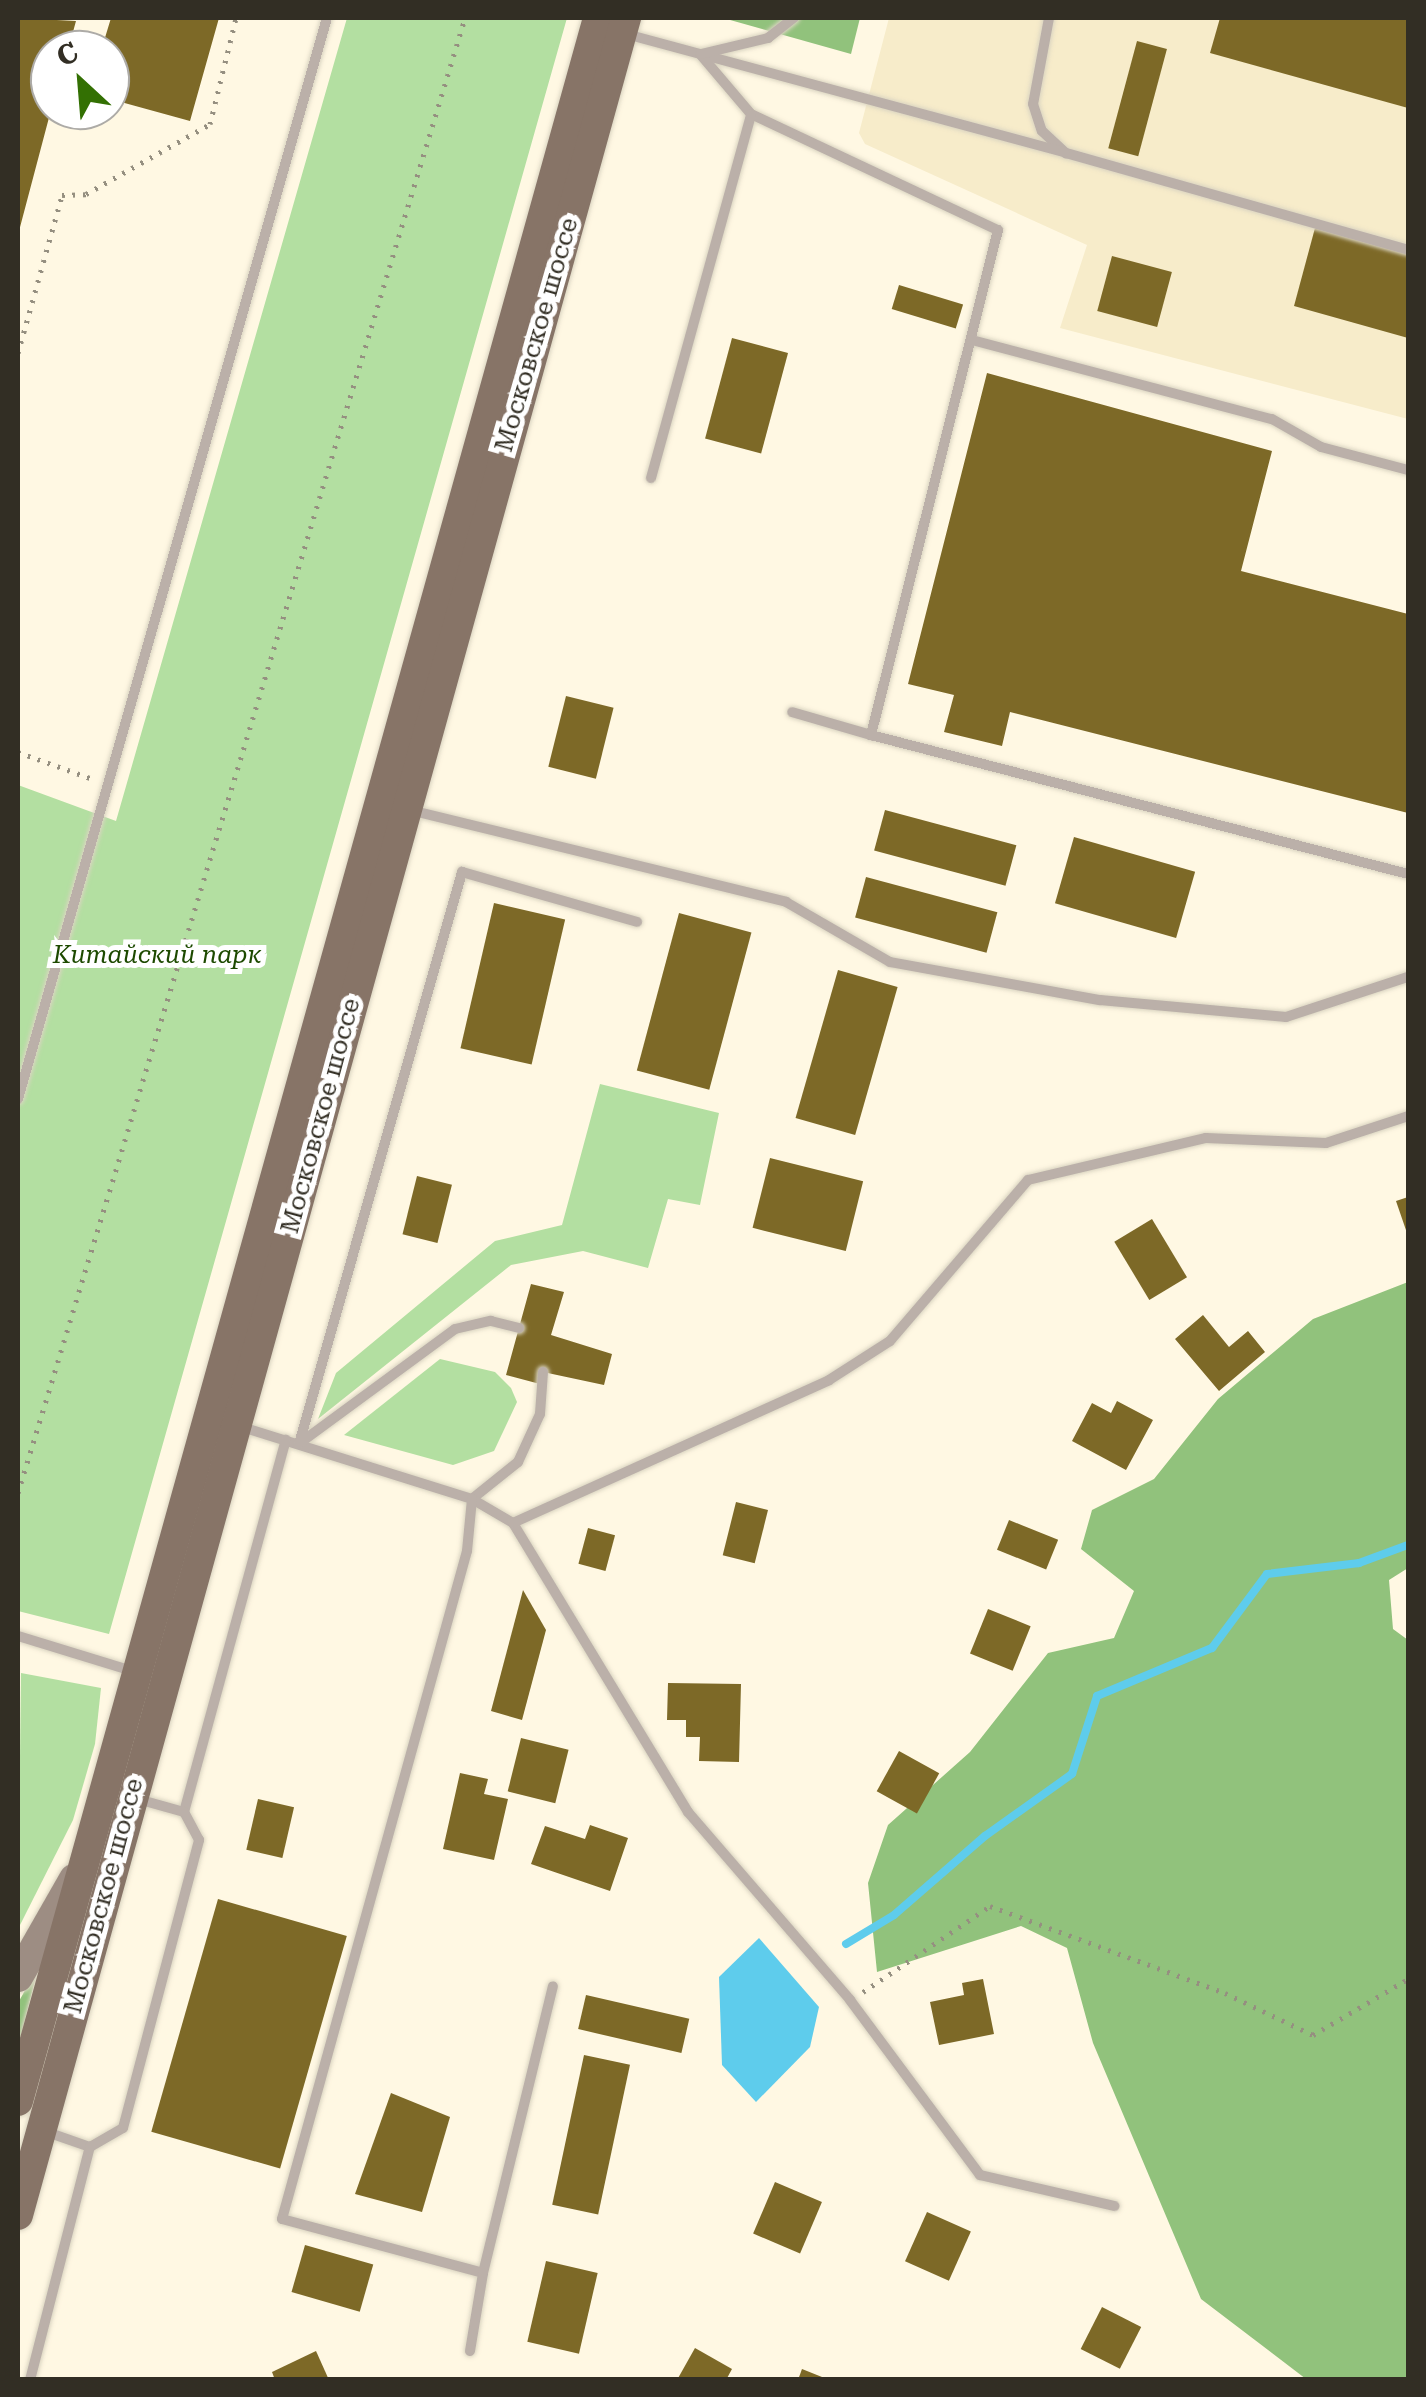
<!DOCTYPE html>
<html>
<head>
<meta charset="utf-8">
<style>
	body { margin:0 }
	#map { position:relative; width:1426px; height:2397px; overflow:hidden; background:#fff8e3; font-family:"Roboto Serif",serif }
	div>[style] { position:absolute }
	.built>* { inset:0; background:#f7ecca }
	.green>* { inset:0; background:#b3dfa1 }
	.forest>* { inset:0; background:#91c27c }
	.water>* { inset:0; background:#5eccec }
	.stream>* { height:8px; margin:-4px; padding:0 4px; transform-origin:4px; border-radius:4px; background:#5eccec }
	.building>* { inset:0; background:#7d6927; transform-origin:0 0 }
	.path>* { height:5px; margin-top:-2.5px; transform-origin:0; background:repeating-linear-gradient(90deg,#958f80 0 2.5px,transparent 0 10.5px) }
	.roads { filter:drop-shadow(0 0 2px #dad4c1) drop-shadow(0 0 2px #dad4c1) }
	.lane>* { height:10px; margin:-5px; padding:0 5px; transform-origin:5px; border-radius:5px; background:#bbb0a9 }
	.secondary>* { height:30px; margin:-15px; padding:0 15px; transform-origin:15px; border-radius:15px; background:#9d8d83 }
	.primary>* { height:30px; margin:-15px; padding:0 15px; transform-origin:15px; border-radius:15px; background:#877467 }
	span { translate:-50% -50%; white-space:nowrap; text-align:center; line-height:1.15; -webkit-text-stroke:10px #fff; paint-order:stroke }
	.street-label { font-size:25px; color:#322e24 }
	.park-label { font-size:25px; color:#1d4a00; font-style:italic }
	.frame { position:absolute; inset:0; border:20px solid #322e24; pointer-events:none }
	.north { position:absolute; left:30px; top:30px; width:100px; height:100px; box-sizing:border-box; background:#fff; border:2px solid #adaba7; border-radius:50%; rotate:334deg; font-size:28px; font-weight:700; line-height:40px; text-align:center; color:#322e24 }
	.north::after { content:''; display:block; margin:auto; width:35px; height:45px; background:#337003; clip-path:polygon(50% 0,100% 100%,50% 72%,0 100%) }
</style>
</head>
<body>
<div id="map">
	<div class="built">
		<i style="clip-path:polygon(889px 18px,1408px 18px,1408px 419px,1060px 328px,1087px 245px,865px 144px,859px 133px)"></i>
	</div>
	<div class="green">
		<i style="clip-path:polygon(347px 18px,567px 18px,109px 1634px,18px 1611px,18px 785px,116px 821px)"></i>
		<i style="clip-path:polygon(600px 1084px,719px 1113px,700px 1205px,668px 1199px,648px 1268px,583px 1251px,511px 1265px,318px 1419px,336px 1373px,495px 1241px,562px 1225px)"></i>
		<i style="clip-path:polygon(440px 1359px,495px 1372px,511px 1388px,517px 1402px,494px 1451px,453px 1465px,344px 1435px)"></i>
		<i style="clip-path:polygon(21px 1673px,101px 1688px,95px 1744px,73px 1820px,18px 1929px)"></i>
	</div>
	<div class="forest">
		<i style="clip-path:polygon(723px 18px,860px 18px,851px 54px)"></i>
		<i style="clip-path:polygon(1408px 1282px,1408px 1568px,1389px 1580px,1393px 1629px,1408px 1640px,1408px 2379px,1306px 2379px,1201px 2299px,1093px 2043px,1067px 1948px,1021px 1926px,877px 1972px,868px 1883px,888px 1825px,970px 1752px,1048px 1653px,1114px 1638px,1134px 1591px,1081px 1549px,1092px 1510px,1154px 1479px,1218px 1399px,1313px 1319px)"></i>
		<i style="clip-path:polygon(39px 1965px,18px 2047px,18px 2003px)"></i>
	</div>
	<div class="water">
		<i style="clip-path:polygon(759px 1938px,819px 2007px,810px 2047px,756px 2102px,722px 2065px,719px 1977px)"></i>
	</div>
	<div class="stream">
		<i style="left:846px;top:1944px;width:56px;rotate:-31.1deg"></i>
		<i style="left:894px;top:1915px;width:121px;rotate:-41deg"></i>
		<i style="left:985px;top:1836px;width:107px;rotate:-35.5deg"></i>
		<i style="left:1072px;top:1774px;width:82px;rotate:-72.2deg"></i>
		<i style="left:1097px;top:1696px;width:125px;rotate:-22.7deg"></i>
		<i style="left:1212px;top:1648px;width:92px;rotate:-53.4deg"></i>
		<i style="left:1267px;top:1574px;width:93px;rotate:-6.8deg"></i>
		<i style="left:1359px;top:1563px;width:52px;rotate:-20.2deg"></i>
	</div>
	<div class="building">
		<i style="clip-path:polygon(18px 18px,76px 21px,68px 50px,50px 50px,51px 110px,19px 231px)"></i>
		<i style="clip-path:polygon(111px 18px,219px 18px,190px 121px,110px 99px,110px 50px,71px 50px,76px 33px,104px 41px)"></i>
		<i style="clip-path:polygon(1220px 18px,1408px 18px,1408px 108px,1210px 53px)"></i>
		<i style="left:1137px;top:41px;width:31px;height:111px;rotate:15deg"></i>
		<i style="clip-path:polygon(1315px 228px,1408px 254px,1408px 338px,1294px 306px)"></i>
		<i style="left:1112px;top:256px;width:62px;height:57px;rotate:15deg"></i>
		<i style="left:899px;top:285px;width:67px;height:25px;rotate:17deg"></i>
		<i style="left:732px;top:338px;width:58px;height:104px;rotate:15deg"></i>
		<i style="clip-path:polygon(987px 373px,1272px 451px,1241px 571px,1408px 614px,1408px 813px,1010px 712px,1002px 746px,944px 732px,954px 695px,908px 684px)"></i>
		<i style="left:566px;top:696px;width:49px;height:73px;rotate:14deg"></i>
		<i style="left:885px;top:810px;width:136px;height:42px;rotate:15deg"></i>
		<i style="left:1074px;top:837px;width:126px;height:69px;rotate:16deg"></i>
		<i style="left:866px;top:877px;width:136px;height:42px;rotate:15deg"></i>
		<i style="left:494px;top:903px;width:73px;height:149px;rotate:13deg"></i>
		<i style="left:679px;top:913px;width:75px;height:163px;rotate:15deg"></i>
		<i style="left:838px;top:970px;width:62px;height:154px;rotate:16deg"></i>
		<i style="left:770px;top:1158px;width:96px;height:72px;rotate:14deg"></i>
		<i style="left:417px;top:1176px;width:36px;height:60px;rotate:14deg"></i>
		<i style="clip-path:polygon(1408px 1197px,1408px 1236px,1396px 1201px)"></i>
		<i style="left:1152px;top:1219px;width:68px;height:44px;rotate:59deg"></i>
		<i style="clip-path:polygon(531px 1284px,564px 1292px,551px 1335px,612px 1354px,604px 1385px,543px 1372px,540px 1384px,506px 1375px)"></i>
		<i style="clip-path:polygon(1203px 1315px,1229px 1347px,1248px 1331px,1265px 1352px,1219px 1391px,1175px 1339px)"></i>
		<i style="clip-path:polygon(1117px 1401px,1153px 1420px,1126px 1470px,1072px 1441px,1092px 1403px,1111px 1413px)"></i>
		<i style="left:736px;top:1502px;width:33px;height:55px;rotate:14deg"></i>
		<i style="left:1009px;top:1520px;width:53px;height:32px;rotate:22deg"></i>
		<i style="left:588px;top:1528px;width:28px;height:37px;rotate:15deg"></i>
		<i style="clip-path:polygon(523px 1590px,546px 1630px,522px 1720px,491px 1711px)"></i>
		<i style="left:988px;top:1609px;width:46px;height:48px;rotate:22deg"></i>
		<i style="clip-path:polygon(668px 1683px,741px 1684px,739px 1762px,699px 1761px,700px 1737px,686px 1737px,686px 1720px,667px 1720px)"></i>
		<i style="left:521px;top:1738px;width:49px;height:55px;rotate:14deg"></i>
		<i style="left:899px;top:1751px;width:46px;height:46px;rotate:29deg"></i>
		<i style="clip-path:polygon(460px 1773px,488px 1779px,484px 1794px,508px 1799px,494px 1860px,443px 1849px)"></i>
		<i style="left:258px;top:1799px;width:37px;height:52px;rotate:13deg"></i>
		<i style="clip-path:polygon(590px 1825px,628px 1838px,610px 1891px,531px 1864px,545px 1826px,585px 1839px)"></i>
		<i style="left:218px;top:1899px;width:134px;height:242px;rotate:16deg"></i>
		<i style="clip-path:polygon(983px 1979px,994px 2034px,939px 2045px,930px 2002px,964px 1995px,962px 1983px)"></i>
		<i style="left:586px;top:1995px;width:106px;height:35px;rotate:13deg"></i>
		<i style="left:584px;top:2055px;width:47px;height:153px;rotate:12deg"></i>
		<i style="clip-path:polygon(391px 2093px,450px 2117px,422px 2212px,355px 2194px)"></i>
		<i style="left:775px;top:2182px;width:51px;height:56px;rotate:23deg"></i>
		<i style="left:927px;top:2212px;width:48px;height:54px;rotate:24deg"></i>
		<i style="left:305px;top:2245px;width:71px;height:49px;rotate:16deg"></i>
		<i style="left:546px;top:2261px;width:53px;height:83px;rotate:13deg"></i>
		<i style="left:1102px;top:2307px;width:44px;height:47px;rotate:27deg"></i>
		<i style="clip-path:polygon(695px 2348px,732px 2369px,726px 2380px,677px 2380px)"></i>
		<i style="clip-path:polygon(316px 2351px,329px 2380px,275px 2380px,272px 2372px)"></i>
		<i style="clip-path:polygon(802px 2369px,827px 2379px,827px 2380px,798px 2380px)"></i>
	</div>
	<div class="path">
		<i style="left:18px;top:353px;width:164px;rotate:-74.4deg"></i>
		<i style="left:62px;top:195px;width:24px;rotate:-2deg"></i>
		<i style="left:86px;top:194px;width:142px;rotate:-29.4deg"></i>
		<i style="left:210px;top:124px;width:109px;rotate:-76.2deg"></i>
		<i style="left:18px;top:752px;width:77px;rotate:19.9deg"></i>
		<i style="left:18px;top:1493px;width:1541px;rotate:-73.14deg"></i>
		<i style="left:863px;top:1992px;width:153px;rotate:-34.1deg"></i>
		<i style="left:990px;top:1906px;width:251px;rotate:20.3deg"></i>
		<i style="left:1225px;top:1993px;width:98px;rotate:25.5deg"></i>
		<i style="left:1313px;top:2035px;width:110px;rotate:-30.5deg"></i>
	</div>
	<div class="roads">
		<div class="lane">
			<i style="left:1049px;top:18px;width:87px;rotate:100.5deg"></i>
			<i style="left:1033px;top:104px;width:28px;rotate:72deg"></i>
			<i style="left:1042px;top:131px;width:33px;rotate:43deg"></i>
			<i style="left:1066px;top:153px;width:355px;rotate:15.8deg"></i>
			<i style="left:626px;top:34px;width:454px;rotate:15.1deg"></i>
			<i style="left:700px;top:54px;width:79px;rotate:49.6deg"></i>
			<i style="left:751px;top:114px;width:273px;rotate:25.2deg"></i>
			<i style="left:998px;top:230px;width:521px;rotate:104.12deg"></i>
			<i style="left:871px;top:735px;width:82px;rotate:-163.8deg"></i>
			<i style="left:701px;top:54px;width:69px;rotate:-13.4deg"></i>
			<i style="left:768px;top:38px;width:33px;rotate:-38deg"></i>
			<i style="left:972px;top:340px;width:310px;rotate:14.8deg"></i>
			<i style="left:1272px;top:419px;width:56px;rotate:29.7deg"></i>
			<i style="left:1321px;top:447px;width:90px;rotate:14.8deg"></i>
			<i style="left:651px;top:478px;width:377px;rotate:-74.6deg"></i>
			<i style="left:871px;top:735px;width:555px;rotate:14.51deg"></i>
			<i style="left:410px;top:810px;width:387px;rotate:13.7deg"></i>
			<i style="left:786px;top:902px;width:120px;rotate:30deg"></i>
			<i style="left:890px;top:962px;width:213px;rotate:10.3deg"></i>
			<i style="left:1100px;top:1000px;width:187px;rotate:5.2deg"></i>
			<i style="left:1286px;top:1017px;width:128px;rotate:-18.2deg"></i>
			<i style="left:18px;top:1099px;width:1124px;rotate:-74.05deg"></i>
			<i style="left:543px;top:1372px;width:42px;rotate:94.1deg"></i>
			<i style="left:540px;top:1414px;width:53px;rotate:114.6deg"></i>
			<i style="left:518px;top:1462px;width:59px;rotate:141.2deg"></i>
			<i style="left:472px;top:1499px;width:48px;rotate:30.3deg"></i>
			<i style="left:513px;top:1523px;width:338px;rotate:58.8deg"></i>
			<i style="left:688px;top:1812px;width:248px;rotate:49.2deg"></i>
			<i style="left:850px;top:2000px;width:218px;rotate:53.4deg"></i>
			<i style="left:980px;top:2175px;width:138px;rotate:13deg"></i>
			<i style="left:242px;top:1427px;width:241px;rotate:17.4deg"></i>
			<i style="left:472px;top:1499px;width:52px;rotate:95.5deg"></i>
			<i style="left:467px;top:1551px;width:693px;rotate:105.48deg"></i>
			<i style="left:282px;top:2219px;width:208px;rotate:15deg"></i>
			<i style="left:300px;top:1443px;width:192px;rotate:-36.3deg"></i>
			<i style="left:455px;top:1329px;width:37px;rotate:-13deg"></i>
			<i style="left:491px;top:1321px;width:29px;rotate:14deg"></i>
			<i style="left:299px;top:1444px;width:595px;rotate:-74.09deg"></i>
			<i style="left:462px;top:872px;width:182px;rotate:15.9deg"></i>
			<i style="left:513px;top:1523px;width:347px;rotate:-24.3deg"></i>
			<i style="left:829px;top:1380px;width:72px;rotate:-32.6deg"></i>
			<i style="left:890px;top:1341px;width:212px;rotate:-49.4deg"></i>
			<i style="left:1028px;top:1180px;width:183px;rotate:-13.3deg"></i>
			<i style="left:1206px;top:1138px;width:120px;rotate:2.4deg"></i>
			<i style="left:1326px;top:1143px;width:86px;rotate:-18.2deg"></i>
			<i style="left:18px;top:1636px;width:123px;rotate:17deg"></i>
			<i style="left:184px;top:1812px;width:386px;rotate:-74.7deg"></i>
			<i style="left:44px;top:2131px;width:49px;rotate:19.2deg"></i>
			<i style="left:470px;top:2351px;width:79px;rotate:-80.5deg"></i>
			<i style="left:483px;top:2273px;width:295px;rotate:-76.3deg"></i>
			<i style="left:30px;top:2380px;width:241px;rotate:-75.6deg"></i>
			<i style="left:90px;top:2147px;width:38px;rotate:-30deg"></i>
			<i style="left:123px;top:2128px;width:298px;rotate:-75.2deg"></i>
			<i style="left:199px;top:1840px;width:32px;rotate:-118deg"></i>
			<i style="left:184px;top:1812px;width:52px;rotate:-164.4deg"></i>
		</div>
		<div class="secondary">
			<i style="left:18px;top:1977px;width:113px;rotate:-60.3deg"></i>
		</div>
		<div class="primary">
			<i style="left:18px;top:2101px;width:2162px;rotate:-74.44deg"></i>
			<i style="left:18px;top:2215px;width:2280px;rotate:-74.53deg"></i>
		</div>
	</div>
	<div class="street-label">
		<span style="left:537px;top:335px;rotate:-74deg">Московское шоссе</span>
		<span style="left:321px;top:1116px;rotate:-75deg">Московское шоссе</span>
		<span style="left:104px;top:1896px;rotate:-75deg">Московское шоссе</span>
	</div>
	<div class="park-label">
		<span style="left:157px;top:955px">Китайский парк</span>
	</div>
	<div class="frame"></div>
	<div class="north">С</div>
</div>
</body>
</html>
